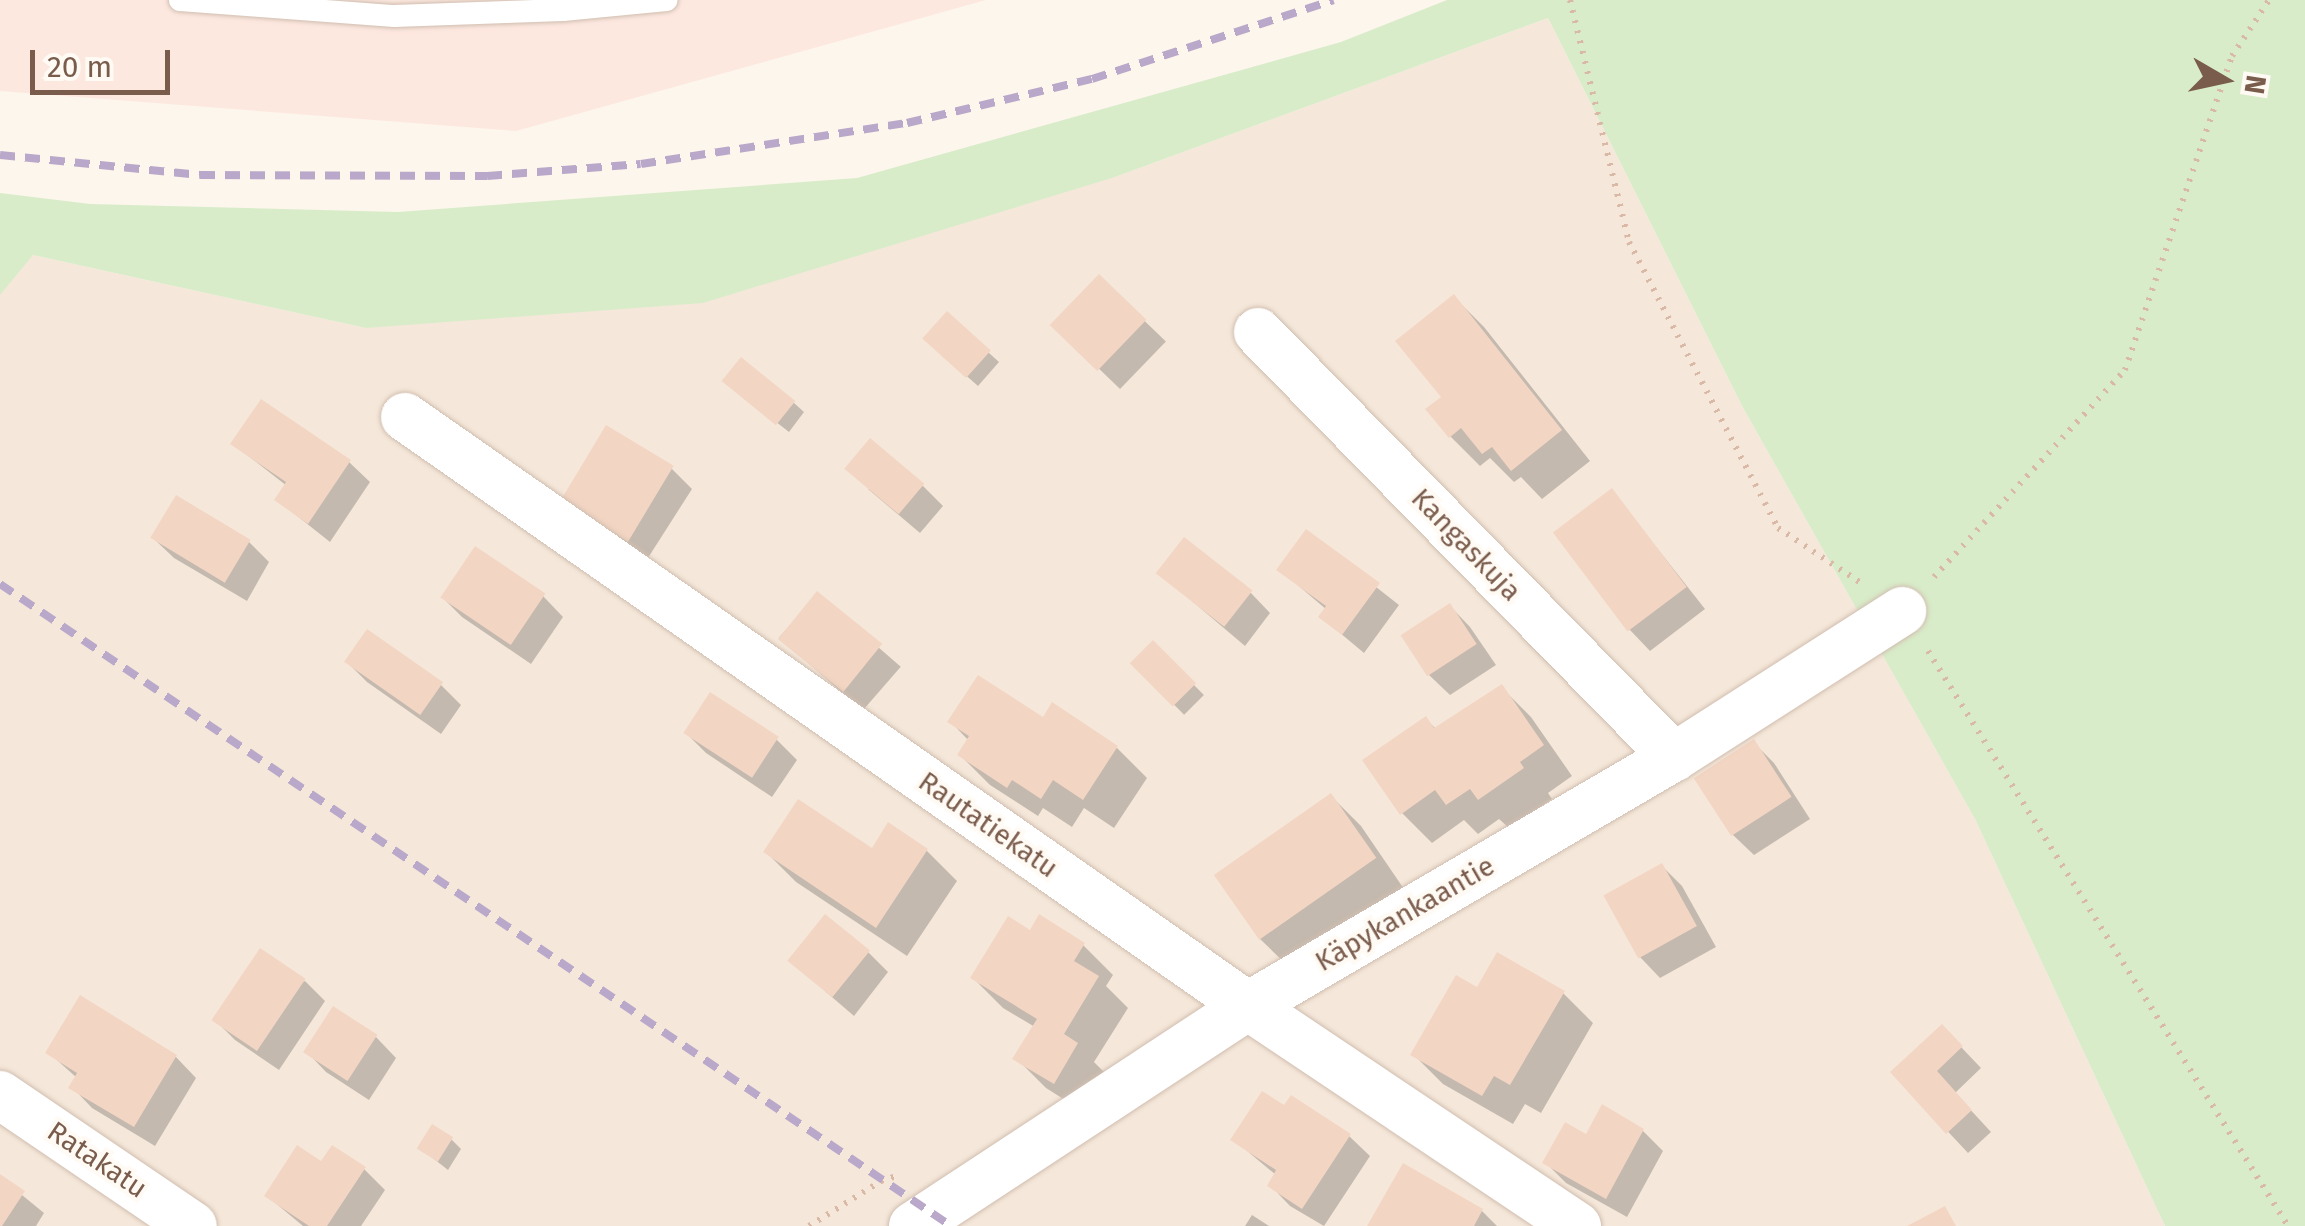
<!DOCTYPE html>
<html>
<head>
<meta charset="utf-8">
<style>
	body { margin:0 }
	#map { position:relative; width:2305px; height:1226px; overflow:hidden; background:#fdf6ec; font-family:"Fira Sans",sans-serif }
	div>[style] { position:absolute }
	.residential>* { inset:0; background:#f5e8da }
	.commercial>* { inset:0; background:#fde8e0 }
	.green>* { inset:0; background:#d8ecc9 }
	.shadow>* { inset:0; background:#0003; transform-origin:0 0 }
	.building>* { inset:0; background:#f3d5c3; transform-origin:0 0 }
	.path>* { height:6px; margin-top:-3px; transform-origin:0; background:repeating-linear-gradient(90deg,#d9b8a5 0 2.5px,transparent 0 10.5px) }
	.roads { filter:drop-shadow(0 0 2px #d1beb0) drop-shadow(0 0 2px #d1beb0) }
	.lane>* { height:22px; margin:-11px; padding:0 11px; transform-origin:11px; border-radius:11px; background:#fff }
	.street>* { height:48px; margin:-24px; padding:0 24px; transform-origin:24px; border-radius:24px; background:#fff }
	.rail>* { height:8px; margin-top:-4px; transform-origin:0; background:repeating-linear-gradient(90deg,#b9a8c9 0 15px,transparent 0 25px) }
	span { translate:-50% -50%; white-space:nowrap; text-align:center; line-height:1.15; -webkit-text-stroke:8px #fffaf3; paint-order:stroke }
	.street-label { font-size:28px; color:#7a5c4d }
	.north { position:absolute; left:2175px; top:30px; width:100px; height:100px; -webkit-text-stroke:8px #fffaf3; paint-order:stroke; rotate:99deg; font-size:28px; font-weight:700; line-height:40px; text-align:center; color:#7a5c4d }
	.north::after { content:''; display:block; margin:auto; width:35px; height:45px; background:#7a5c4d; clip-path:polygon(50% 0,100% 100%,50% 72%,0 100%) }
	.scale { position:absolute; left:30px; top:50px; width:140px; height:45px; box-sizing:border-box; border:5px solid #7a5c4d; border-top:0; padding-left:12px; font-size:30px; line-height:35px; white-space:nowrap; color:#7a5c4d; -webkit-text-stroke:8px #fffaf3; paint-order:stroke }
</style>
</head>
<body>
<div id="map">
	<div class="residential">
		<i style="clip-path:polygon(1548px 18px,1742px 406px,1975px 819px,2165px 1226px,0 1226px,0 292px,33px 255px,366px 328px,1115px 177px)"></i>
	</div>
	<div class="commercial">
		<i style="clip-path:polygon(0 0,986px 0,516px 131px,0 91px)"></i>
	</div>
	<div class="green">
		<i style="clip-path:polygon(1447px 0,2305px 0,2305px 1226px,2165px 1226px,1975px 819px,1742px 406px,1548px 18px,1115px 177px,703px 303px,366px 328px,33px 255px,0 295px,0 193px,90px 204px,398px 212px,857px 178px,1341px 42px)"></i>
	</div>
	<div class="shadow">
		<i style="left:1099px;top:277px;width:93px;height:66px;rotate:44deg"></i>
		<i style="clip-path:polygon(1454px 297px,1484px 327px,1590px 461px,1542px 499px,1521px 477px,1514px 482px,1490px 458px,1480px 466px,1450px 436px,1444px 398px)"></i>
		<i style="clip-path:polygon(947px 315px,999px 362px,978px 386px,936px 349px)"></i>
		<i style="clip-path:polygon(735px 390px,794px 403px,804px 412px,789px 432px)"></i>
		<i style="clip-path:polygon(233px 444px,349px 462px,370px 482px,330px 542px,277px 500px,287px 486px)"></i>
		<i style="clip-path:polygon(671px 468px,692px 489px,646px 561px,582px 520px)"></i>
		<i style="clip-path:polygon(923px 486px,943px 506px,920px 533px,868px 489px)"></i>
		<i style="clip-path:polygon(1612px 491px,1705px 609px,1650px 651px,1630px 630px)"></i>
		<i style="clip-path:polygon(1306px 532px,1399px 605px,1364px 653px,1321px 617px,1327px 610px,1280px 570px)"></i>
		<i style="clip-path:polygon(153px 538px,249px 542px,269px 562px,247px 601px,174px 558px)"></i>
		<i style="clip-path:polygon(1159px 573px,1250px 592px,1270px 613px,1245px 646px)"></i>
		<i style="left:817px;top:594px;width:111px;height:58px;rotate:41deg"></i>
		<i style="clip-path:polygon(543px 596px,563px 617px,531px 664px,462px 617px,442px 597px)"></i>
		<i style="clip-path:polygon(1450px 606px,1470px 627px,1496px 665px,1450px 695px,1429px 675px)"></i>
		<i style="left:1153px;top:644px;width:72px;height:28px;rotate:45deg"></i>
		<i style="clip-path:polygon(347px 662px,441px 685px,461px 705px,441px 734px,367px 682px)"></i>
		<i style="clip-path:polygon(1501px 687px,1531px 717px,1572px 776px,1548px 793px,1552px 799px,1509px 828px,1499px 819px,1478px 834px,1464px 820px,1432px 843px,1402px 813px,1426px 719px,1436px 729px)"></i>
		<i style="clip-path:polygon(950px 721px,1117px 748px,1147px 778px,1114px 828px,1084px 808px,1072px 827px,1043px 808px,1038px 816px,990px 785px,960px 755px,969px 741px)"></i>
		<i style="clip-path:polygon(686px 733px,776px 739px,797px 760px,772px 797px,706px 753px)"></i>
		<i style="clip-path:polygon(1753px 742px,1774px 763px,1810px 819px,1754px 855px,1733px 835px,1698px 779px)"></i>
		<i style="clip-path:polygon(1331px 796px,1361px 826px,1404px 889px,1289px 967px,1259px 938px,1217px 874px)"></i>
		<i style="clip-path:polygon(889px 826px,927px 851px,957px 881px,907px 956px,796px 882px,766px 852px,872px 851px)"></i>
		<i style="clip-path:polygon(1662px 866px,1682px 886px,1716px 947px,1660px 978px,1640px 957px)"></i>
		<i style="clip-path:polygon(1031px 933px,1083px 945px,1113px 975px,1106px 986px,1128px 1008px,1094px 1062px,1107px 1075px,1084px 1112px,1046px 1088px,1016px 1058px,1035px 1027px,1003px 1008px,973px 978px)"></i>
		<i style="clip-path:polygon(868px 952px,888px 972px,854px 1016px,790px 961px)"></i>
		<i style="clip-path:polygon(305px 981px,325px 1001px,279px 1070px,235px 1040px,215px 1020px)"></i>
		<i style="clip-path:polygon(1478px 991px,1563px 993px,1593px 1023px,1541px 1113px,1525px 1104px,1513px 1124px,1443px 1084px,1413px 1054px)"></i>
		<i style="clip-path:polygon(81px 999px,176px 1057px,196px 1078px,155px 1146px,92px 1108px,72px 1087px,77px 1078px,48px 1052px)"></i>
		<i style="clip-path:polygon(333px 1009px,376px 1037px,396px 1058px,369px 1100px,326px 1072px,306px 1051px)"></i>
		<i style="clip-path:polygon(1942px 1027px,1981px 1068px,1955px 1093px,1991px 1132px,1968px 1153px,1893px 1073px)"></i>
		<i style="clip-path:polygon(1285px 1109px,1349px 1136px,1370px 1156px,1324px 1226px,1290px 1206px,1270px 1185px,1276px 1175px,1234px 1140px)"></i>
		<i style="clip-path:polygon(1643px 1131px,1663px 1151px,1627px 1217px,1566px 1183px,1545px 1162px,1587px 1137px)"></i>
		<i style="clip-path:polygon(451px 1139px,461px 1149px,448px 1170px,420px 1148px)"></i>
		<i style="clip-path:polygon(322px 1164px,364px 1169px,385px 1190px,361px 1226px,303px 1226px,267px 1196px)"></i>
		<i style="clip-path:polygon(0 1177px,44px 1213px,36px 1226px,0 1226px)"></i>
		<i style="clip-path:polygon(1482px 1211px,1497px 1226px,1370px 1226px)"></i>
		<i style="clip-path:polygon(1252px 1215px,1269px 1226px,1245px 1226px)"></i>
	</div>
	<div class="building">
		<i style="left:1099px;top:274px;width:66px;height:71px;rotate:44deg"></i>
		<i style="clip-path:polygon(1454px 294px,1562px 430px,1511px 471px,1492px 447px,1482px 454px,1461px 428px,1449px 438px,1425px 409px,1441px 397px,1395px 341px)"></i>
		<i style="left:947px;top:311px;width:59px;height:37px;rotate:42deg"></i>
		<i style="left:741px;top:357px;width:70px;height:31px;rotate:39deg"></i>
		<i style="clip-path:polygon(261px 399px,351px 460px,308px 524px,274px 500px,286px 482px,230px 444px)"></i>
		<i style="left:606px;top:425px;width:79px;height:89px;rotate:31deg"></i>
		<i style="left:870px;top:438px;width:71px;height:40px;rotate:40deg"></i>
		<i style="left:1612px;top:488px;width:124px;height:74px;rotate:53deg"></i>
		<i style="left:176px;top:495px;width:87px;height:50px;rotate:31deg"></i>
		<i style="clip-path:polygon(1306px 529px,1380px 583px,1342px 635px,1318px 617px,1326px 606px,1276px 570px)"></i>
		<i style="left:1184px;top:537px;width:87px;height:46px;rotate:38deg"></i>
		<i style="left:475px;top:546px;width:85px;height:62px;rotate:34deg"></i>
		<i style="left:817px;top:591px;width:84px;height:62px;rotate:39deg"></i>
		<i style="left:1450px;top:603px;width:49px;height:59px;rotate:57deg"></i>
		<i style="left:367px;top:629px;width:93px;height:40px;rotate:35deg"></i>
		<i style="left:1153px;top:640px;width:61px;height:33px;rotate:45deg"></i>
		<i style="clip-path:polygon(978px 675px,1043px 717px,1052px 702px,1118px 746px,1083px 800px,1053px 780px,1041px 799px,1012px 780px,1007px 788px,957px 755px,969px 736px,947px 722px)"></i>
		<i style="clip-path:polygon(1502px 684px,1544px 745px,1520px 762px,1524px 768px,1478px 800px,1470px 789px,1446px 805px,1435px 790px,1400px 815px,1362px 760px,1426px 716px,1434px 728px)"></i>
		<i style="left:710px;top:692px;width:82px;height:49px;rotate:33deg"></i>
		<i style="left:1754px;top:739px;width:69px;height:72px;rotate:57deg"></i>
		<i style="left:1331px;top:793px;width:79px;height:143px;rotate:55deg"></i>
		<i style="clip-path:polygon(798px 799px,872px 848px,888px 822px,928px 849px,876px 928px,763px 852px)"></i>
		<i style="left:1662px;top:863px;width:72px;height:67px;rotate:61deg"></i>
		<i style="left:825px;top:914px;width:58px;height:60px;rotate:39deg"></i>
		<i style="clip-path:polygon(1039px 914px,1085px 943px,1074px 961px,1099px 976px,1064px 1034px,1078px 1043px,1054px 1084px,1012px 1059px,1037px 1019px,970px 978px,1008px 916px,1030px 930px)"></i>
		<i style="left:260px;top:948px;width:55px;height:87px;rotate:34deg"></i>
		<i style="clip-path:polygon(1497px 952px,1565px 991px,1510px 1085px,1494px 1076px,1482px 1096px,1410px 1055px,1456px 975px,1477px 987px)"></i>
		<i style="clip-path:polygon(80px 995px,177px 1055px,134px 1127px,68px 1088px,77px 1073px,45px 1053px)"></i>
		<i style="left:333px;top:1006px;width:53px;height:55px;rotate:33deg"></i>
		<i style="clip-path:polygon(1942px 1024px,1963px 1046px,1937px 1071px,1972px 1110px,1946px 1134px,1890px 1072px)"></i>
		<i style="clip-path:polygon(1262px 1091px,1284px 1105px,1291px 1095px,1351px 1134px,1302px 1209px,1267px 1186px,1276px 1170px,1230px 1140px)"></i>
		<i style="clip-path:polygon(1602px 1104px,1644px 1129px,1606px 1199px,1542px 1163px,1565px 1122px,1586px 1134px)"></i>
		<i style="left:432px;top:1124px;width:25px;height:29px;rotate:32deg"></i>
		<i style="clip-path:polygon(297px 1145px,321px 1161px,332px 1145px,366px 1167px,327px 1226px,309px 1226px,264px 1196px)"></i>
		<i style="clip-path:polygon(1403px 1163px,1483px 1209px,1474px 1226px,1367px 1226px)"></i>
		<i style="clip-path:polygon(0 1174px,25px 1191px,2px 1226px,0 1226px)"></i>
		<i style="clip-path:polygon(1945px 1206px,1956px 1226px,1907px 1226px)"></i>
	</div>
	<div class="path">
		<i style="left:1570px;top:0;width:249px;rotate:76.3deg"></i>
		<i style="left:1629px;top:242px;width:322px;rotate:62.5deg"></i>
		<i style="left:1778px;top:528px;width:100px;rotate:33.5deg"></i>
		<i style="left:1934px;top:577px;width:282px;rotate:-47.3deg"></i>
		<i style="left:2125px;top:370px;width:332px;rotate:-71.2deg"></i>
		<i style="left:2232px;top:56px;width:67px;rotate:-56.5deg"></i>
		<i style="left:1928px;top:651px;width:678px;rotate:57.95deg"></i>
		<i style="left:809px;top:1226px;width:85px;rotate:-32deg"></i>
		<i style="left:881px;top:1181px;width:19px;rotate:-18deg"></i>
	</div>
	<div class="roads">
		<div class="lane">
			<i style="left:180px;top:0;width:215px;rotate:4.3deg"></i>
			<i style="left:394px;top:16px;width:169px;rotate:-2deg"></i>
			<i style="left:563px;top:10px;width:104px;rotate:-5.5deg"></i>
		</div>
		<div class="street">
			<i style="left:1258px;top:332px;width:595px;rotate:45.61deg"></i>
			<i style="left:405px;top:417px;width:1028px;rotate:34.94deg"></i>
			<i style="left:1248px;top:1006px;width:396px;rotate:33.8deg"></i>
			<i style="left:0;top:1095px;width:233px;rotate:34.2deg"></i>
			<i style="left:913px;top:1226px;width:401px;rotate:-33.3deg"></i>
			<i style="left:1248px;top:1006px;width:493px;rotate:-30.3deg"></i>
			<i style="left:1674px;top:757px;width:271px;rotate:-32.6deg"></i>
		</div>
	</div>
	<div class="rail">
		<i style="left:0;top:155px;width:201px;rotate:5.7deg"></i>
		<i style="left:200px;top:175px;width:287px;rotate:0.2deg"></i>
		<i style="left:487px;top:176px;width:154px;rotate:-4.5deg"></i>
		<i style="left:641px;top:164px;width:269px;rotate:-8.8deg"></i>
		<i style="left:907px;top:123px;width:190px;rotate:-13.4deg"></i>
		<i style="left:1092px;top:79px;width:254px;rotate:-18.1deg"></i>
		<i style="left:0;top:584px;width:1147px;rotate:34.02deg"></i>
	</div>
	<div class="street-label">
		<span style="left:1466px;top:545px;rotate:46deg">Kangaskuja</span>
		<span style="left:988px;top:825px;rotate:35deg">Rautatiekatu</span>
		<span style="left:1405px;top:914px;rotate:-30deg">Käpykankaantie</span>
		<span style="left:97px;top:1160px;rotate:34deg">Ratakatu</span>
	</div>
	<div class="north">N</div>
	<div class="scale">20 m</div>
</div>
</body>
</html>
